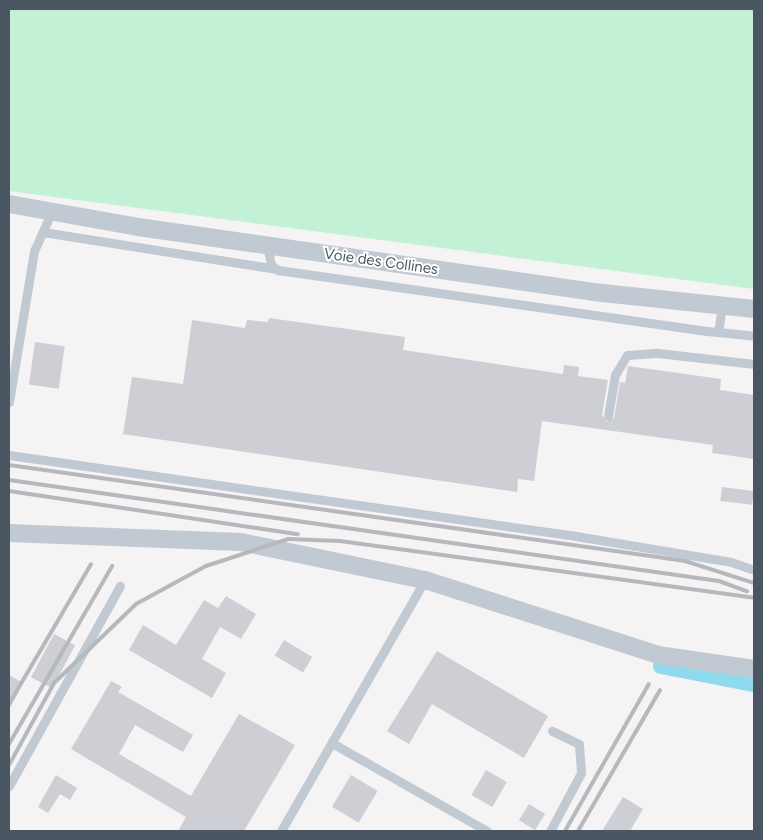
<!DOCTYPE html>
<html>
<head>
<meta charset="utf-8">
<style>
	body { margin:0 }
	#map { position:relative; width:763px; height:840px; overflow:hidden; background:#f5f3f3; font-family:Figtree,sans-serif }
	div>[style] { position:absolute }
	.green>* { inset:0; background:#c3f1d5 }
	.canal>* { height:16px; margin:-8px; padding:0 8px; transform-origin:8px; border-radius:8px; background:#90daee }
	.building>* { inset:0; background:#cdcfd5; transform-origin:0 0 }
	.lane>* { height:9px; margin:-4.5px; padding:0 4.5px; transform-origin:4.5px; border-radius:4.5px; background:#c1cad2 }
	.street>* { height:18px; margin:-9px; padding:0 9px; transform-origin:9px; border-radius:9px; background:#c1cad2 }
	.rail>* { height:4px; margin:-2px; padding:0 2px; transform-origin:2px; border-radius:2px; background:#b5b8bd }
	span { translate:-50% -50%; white-space:nowrap; text-align:center; line-height:1.15; -webkit-text-stroke:4px #fff; paint-order:stroke }
	.street-label { font-size:15px; color:#4a5661 }
	.frame { position:absolute; inset:0; border:10px solid #4a5661; pointer-events:none }
</style>
</head>
<body>
<div id="map">
	<div class="green">
		<i style="clip-path:polygon(9px 9px,754px 9px,754px 289px,9px 191px)"></i>
	</div>
	<div class="canal">
		<i style="left:661px;top:666px;width:95px;rotate:11deg"></i>
	</div>
	<div class="building">
		<i style="clip-path:polygon(269px 318px,405px 337px,403px 350px,563px 374px,564px 365px,579px 367px,578px 376px,608px 380px,602px 415px,607px 422px,614px 418px,620px 382px,625px 383px,628px 366px,721px 379px,720px 390px,754px 395px,754px 459px,712px 453px,713px 445px,542px 421px,534px 481px,518px 479px,517px 492px,123px 434px,132px 377px,183px 384px,192px 320px,245px 328px,247px 320px,268px 322px)"></i>
		<i style="left:35px;top:342px;width:30px;height:43px;rotate:8deg"></i>
		<i style="left:722px;top:487px;width:32px;height:14px;rotate:7deg"></i>
		<i style="clip-path:polygon(226px 596px,256px 614px,241px 639px,220px 627px,202px 659px,226px 673px,212px 698px,129px 650px,143px 625px,176px 645px,204px 600px,218px 608px)"></i>
		<i style="left:54px;top:634px;width:24px;height:49px;rotate:28deg"></i>
		<i style="left:284px;top:640px;width:33px;height:18px;rotate:31deg"></i>
		<i style="clip-path:polygon(437px 651px,548px 716px,524px 758px,432px 704px,409px 744px,387px 731px)"></i>
		<i style="clip-path:polygon(9px 675px,23px 683px,9px 710px)"></i>
		<i style="clip-path:polygon(111px 681px,122px 687px,118px 692px,193px 735px,183px 752px,135px 725px,119px 754px,191px 796px,239px 714px,295px 745px,244px 831px,178px 831px,186px 817px,71px 749px)"></i>
		<i style="left:486px;top:770px;width:24px;height:29px;rotate:30deg"></i>
		<i style="clip-path:polygon(56px 775px,77px 788px,70px 800px,60px 794px,48px 813px,38px 807px)"></i>
		<i style="left:351px;top:775px;width:31px;height:37px;rotate:31deg"></i>
		<i style="clip-path:polygon(623px 797px,643px 809px,630px 831px,602px 831px)"></i>
		<i style="left:529px;top:804px;width:19px;height:19px;rotate:32deg"></i>
	</div>
	<div class="lane">
		<i style="left:43px;top:232px;width:236px;rotate:9deg"></i>
		<i style="left:267px;top:246px;width:19px;rotate:78deg"></i>
		<i style="left:271px;top:265px;width:9px;rotate:36deg"></i>
		<i style="left:278px;top:270px;width:433px;rotate:8.1deg"></i>
		<i style="left:707px;top:331px;width:11px;rotate:5deg"></i>
		<i style="left:718px;top:332px;width:26px;rotate:-81deg"></i>
		<i style="left:718px;top:332px;width:36px;rotate:6deg"></i>
		<i style="left:9px;top:402px;width:153px;rotate:-80.6deg"></i>
		<i style="left:34px;top:251px;width:44px;rotate:-65.8deg"></i>
		<i style="left:608px;top:416px;width:42px;rotate:-80.3deg"></i>
		<i style="left:615px;top:375px;width:23px;rotate:-59deg"></i>
		<i style="left:627px;top:355px;width:31px;rotate:-4deg"></i>
		<i style="left:658px;top:353px;width:97px;rotate:6.5deg"></i>
		<i style="left:9px;top:455px;width:573px;rotate:8.13deg"></i>
		<i style="left:576px;top:536px;width:157px;rotate:9.5deg"></i>
		<i style="left:731px;top:562px;width:24px;rotate:19deg"></i>
		<i style="left:332px;top:743px;width:178px;rotate:29.6deg"></i>
		<i style="left:9px;top:786px;width:229px;rotate:-61deg"></i>
		<i style="left:281px;top:831px;width:289px;rotate:-60.2deg"></i>
		<i style="left:550px;top:831px;width:66px;rotate:-61.9deg"></i>
		<i style="left:581px;top:773px;width:29px;rotate:-94deg"></i>
		<i style="left:579px;top:744px;width:30px;rotate:-154deg"></i>
	</div>
	<div class="street">
		<i style="left:9px;top:204px;width:131px;rotate:10.1deg"></i>
		<i style="left:138px;top:227px;width:460px;rotate:8.1deg"></i>
		<i style="left:593px;top:292px;width:162px;rotate:6deg"></i>
		<i style="left:9px;top:533px;width:232px;rotate:2.2deg"></i>
		<i style="left:241px;top:542px;width:188px;rotate:11.7deg"></i>
		<i style="left:425px;top:580px;width:245px;rotate:17.8deg"></i>
		<i style="left:658px;top:655px;width:97px;rotate:8.3deg"></i>
	</div>
	<div class="rail">
		<i style="left:9px;top:465px;width:683px;rotate:8.08deg"></i>
		<i style="left:685px;top:561px;width:72px;rotate:17.7deg"></i>
		<i style="left:9px;top:480px;width:717px;rotate:8.1deg"></i>
		<i style="left:719px;top:581px;width:30px;rotate:20deg"></i>
		<i style="left:9px;top:491px;width:292px;rotate:8.5deg"></i>
		<i style="left:9px;top:704px;width:162px;rotate:-59.6deg"></i>
		<i style="left:9px;top:744px;width:206px;rotate:-59.9deg"></i>
		<i style="left:9px;top:765px;width:94px;rotate:-61.2deg"></i>
		<i style="left:54px;top:683px;width:114px;rotate:-43.9deg"></i>
		<i style="left:136px;top:604px;width:80px;rotate:-28.5deg"></i>
		<i style="left:206px;top:566px;width:86px;rotate:-18.2deg"></i>
		<i style="left:288px;top:539px;width:52px;rotate:2.2deg"></i>
		<i style="left:340px;top:541px;width:418px;rotate:7.8deg"></i>
		<i style="left:565px;top:831px;width:169px;rotate:-60.3deg"></i>
		<i style="left:578px;top:831px;width:163px;rotate:-59.8deg"></i>
	</div>
	<div class="street-label">
		<span style="left:381px;top:262px;rotate:8deg">Voie des Collines</span>
	</div>
	<div class="frame"></div>
</div>
</body>
</html>
